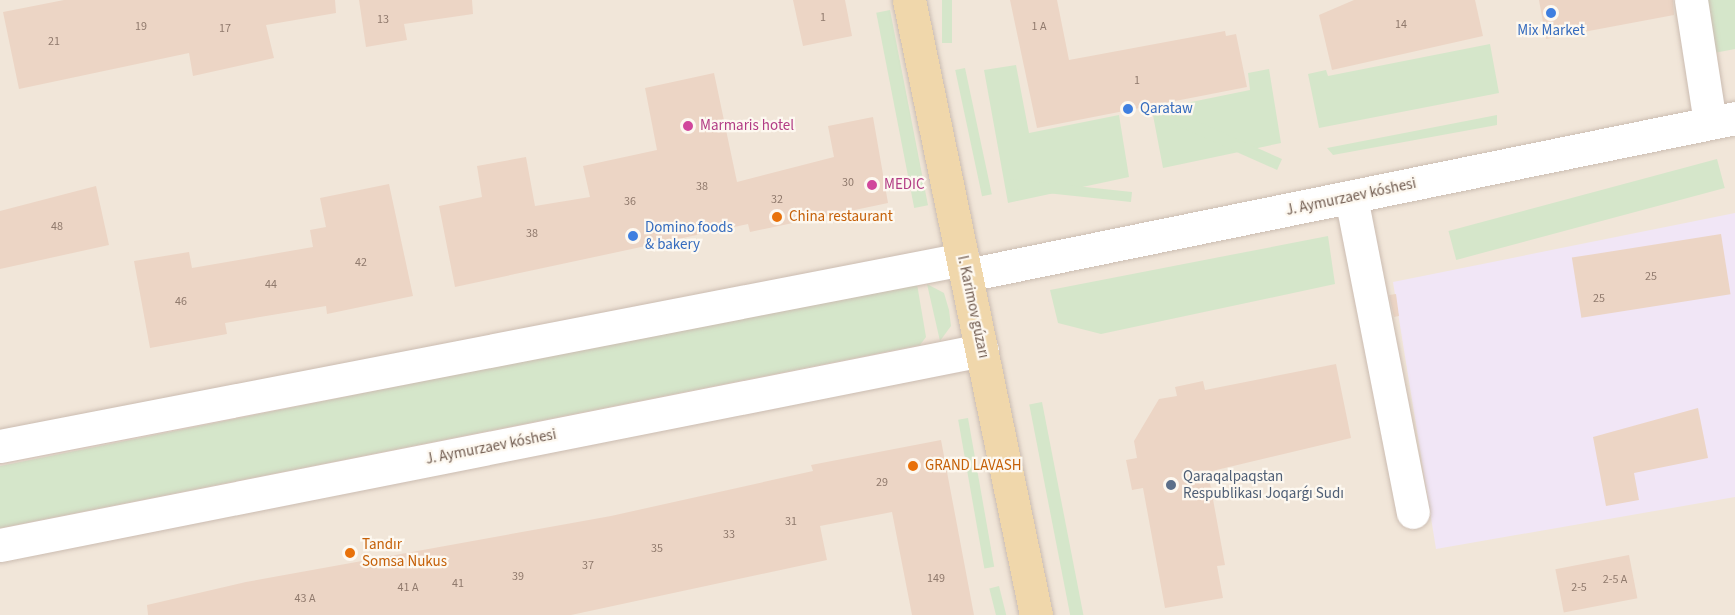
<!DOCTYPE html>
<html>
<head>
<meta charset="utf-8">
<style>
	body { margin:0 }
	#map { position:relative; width:1735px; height:615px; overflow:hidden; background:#faf4ea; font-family:"Source Sans 3",sans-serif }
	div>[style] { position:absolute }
	.residential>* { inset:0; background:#f1e6d9; transform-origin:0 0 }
	.education>* { inset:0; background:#f1e6f6 }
	.green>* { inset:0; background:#d5e6ca; transform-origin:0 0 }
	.building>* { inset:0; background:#ecd5c5; transform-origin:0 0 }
	.roads { filter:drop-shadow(0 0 2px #cbbcb1) drop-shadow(0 0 2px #cbbcb1) }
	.minor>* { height:33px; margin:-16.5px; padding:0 16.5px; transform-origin:16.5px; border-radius:16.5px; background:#fff }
	.major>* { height:33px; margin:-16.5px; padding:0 16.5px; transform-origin:16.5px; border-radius:16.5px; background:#f0d7ab }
	.dots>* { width:16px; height:16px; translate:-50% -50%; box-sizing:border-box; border:3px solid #fdf8f0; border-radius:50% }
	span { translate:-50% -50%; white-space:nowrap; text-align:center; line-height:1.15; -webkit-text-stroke:4.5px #fdf8f0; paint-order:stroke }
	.number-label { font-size:12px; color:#907a6d }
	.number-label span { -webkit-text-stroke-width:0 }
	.shop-label { font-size:15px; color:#366cbe }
	.left { translate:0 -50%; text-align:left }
	.hotel-label { font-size:15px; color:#b23c85 }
	.street-label { font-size:15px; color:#715c50 }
	.food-label { font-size:15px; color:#c56008 }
	.service-label { font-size:15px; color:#4e5e75 }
</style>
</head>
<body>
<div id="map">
	<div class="residential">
		<i style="left:0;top:0;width:1735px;height:615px"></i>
	</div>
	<div class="education">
		<i style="clip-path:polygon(1735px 213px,1735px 497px,1436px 549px,1393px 282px)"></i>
	</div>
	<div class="green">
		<i style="left:942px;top:0;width:10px;height:43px"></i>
		<i style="clip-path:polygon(1705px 0,1735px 0,1735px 49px,1714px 53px)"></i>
		<i style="left:890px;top:10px;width:199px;height:14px;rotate:79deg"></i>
		<i style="clip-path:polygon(1490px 44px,1499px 93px,1319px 128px,1308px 74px,1326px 70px,1328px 76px)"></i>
		<i style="clip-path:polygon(1016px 65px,1029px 133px,1119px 115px,1129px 177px,1008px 203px,984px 70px)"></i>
		<i style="left:965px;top:68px;width:129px;height:10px;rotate:78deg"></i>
		<i style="clip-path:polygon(1269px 69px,1281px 143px,1163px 168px,1152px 110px,1250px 90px,1248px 73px)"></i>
		<i style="clip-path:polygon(1497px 115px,1497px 125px,1333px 155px,1327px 148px)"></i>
		<i style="left:1282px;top:159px;width:12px;height:120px;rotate:114deg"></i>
		<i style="left:1717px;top:159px;width:30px;height:278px;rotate:75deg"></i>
		<i style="left:1132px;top:192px;width:10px;height:122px;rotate:96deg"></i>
		<i style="clip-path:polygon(1328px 236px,1335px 284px,1101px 334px,1058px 323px,1050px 290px)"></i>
		<i style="clip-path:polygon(907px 284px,917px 284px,926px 337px,920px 345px,0 528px,0 466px)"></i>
		<i style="clip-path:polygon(927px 284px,944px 293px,949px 310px,951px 326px,940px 341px)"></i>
		<i style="left:1042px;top:402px;width:217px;height:13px;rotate:79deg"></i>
		<i style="left:968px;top:418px;width:151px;height:10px;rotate:80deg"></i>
		<i style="left:999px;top:586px;width:30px;height:10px;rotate:76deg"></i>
	</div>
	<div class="building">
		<i style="clip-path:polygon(64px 0,335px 0,336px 13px,266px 25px,274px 58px,193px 76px,189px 53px,19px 89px,3px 12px)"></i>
		<i style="clip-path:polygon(359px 0,472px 0,473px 14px,404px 24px,407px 40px,366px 47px)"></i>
		<i style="clip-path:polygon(793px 0,845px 0,852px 36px,803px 46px)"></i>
		<i style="clip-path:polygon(1010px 0,1057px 0,1069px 60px,1225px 31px,1226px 36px,1236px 34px,1247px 87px,1037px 128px)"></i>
		<i style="clip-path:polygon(1354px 0,1475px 0,1483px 36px,1332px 70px,1319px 15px)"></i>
		<i style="clip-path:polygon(1539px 0,1673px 0,1674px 15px,1546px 39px)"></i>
		<i style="clip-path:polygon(714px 73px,737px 182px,834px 157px,828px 126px,873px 117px,888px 203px,750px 232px,748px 224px,455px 287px,439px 206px,482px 197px,477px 166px,526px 157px,535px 206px,590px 197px,583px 166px,657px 150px,645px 88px)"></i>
		<i style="clip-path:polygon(389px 184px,413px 296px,327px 314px,326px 306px,225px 323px,227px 334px,150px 348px,134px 261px,189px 252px,192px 268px,313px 247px,310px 230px,326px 227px,320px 198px)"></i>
		<i style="clip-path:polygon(96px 186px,109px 245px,0 269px,0 211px)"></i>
		<i style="left:1721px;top:234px;width:61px;height:151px;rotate:81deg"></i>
		<i style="clip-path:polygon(1396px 294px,1399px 316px,1394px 317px,1389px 295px)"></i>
		<i style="clip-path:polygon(1336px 364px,1351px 438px,1208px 472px,1225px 565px,1217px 566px,1223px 598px,1165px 608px,1143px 488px,1132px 490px,1126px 460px,1137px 458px,1134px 441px,1159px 399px,1177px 396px,1175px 387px,1203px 381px,1205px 390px)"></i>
		<i style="clip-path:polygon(1698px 408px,1708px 458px,1634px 473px,1639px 500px,1606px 506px,1593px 437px)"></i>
		<i style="clip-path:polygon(941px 440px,974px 615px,912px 615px,892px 512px,820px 526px,827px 560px,571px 615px,148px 615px,147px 605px,246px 582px,611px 516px,813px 471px,811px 465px)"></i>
		<i style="left:1629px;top:555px;width:44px;height:75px;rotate:79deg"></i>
	</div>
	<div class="roads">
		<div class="minor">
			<i style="left:1691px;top:0;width:124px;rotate:81.2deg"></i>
			<i style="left:1351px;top:197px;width:321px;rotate:78.9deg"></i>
			<i style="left:967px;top:275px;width:784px;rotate:-11.55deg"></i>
			<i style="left:0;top:446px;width:981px;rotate:-10.99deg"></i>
			<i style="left:0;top:545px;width:1001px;rotate:-11.23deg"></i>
		</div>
		<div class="major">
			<i style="left:909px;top:0;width:628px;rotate:78.33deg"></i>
		</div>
	</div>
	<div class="dots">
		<i style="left:1551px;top:13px;background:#3f7fe0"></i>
		<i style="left:1128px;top:109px;background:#3f7fe0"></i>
		<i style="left:688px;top:126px;background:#d1479c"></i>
		<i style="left:872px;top:185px;background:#d1479c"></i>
		<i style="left:777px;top:217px;background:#e8710a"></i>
		<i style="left:633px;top:236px;background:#3f7fe0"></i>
		<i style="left:913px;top:466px;background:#e8710a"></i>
		<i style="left:1171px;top:485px;background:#5c6f8a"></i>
		<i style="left:350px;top:553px;background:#e8710a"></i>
	</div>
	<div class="number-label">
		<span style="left:823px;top:18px">1</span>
		<span style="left:383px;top:20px">13</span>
		<span style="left:1401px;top:25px">14</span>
		<span style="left:141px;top:27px">19</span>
		<span style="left:1039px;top:27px">1 А</span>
		<span style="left:225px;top:29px">17</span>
		<span style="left:54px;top:42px">21</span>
		<span style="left:1137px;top:81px">1</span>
		<span style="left:848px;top:183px">30</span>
		<span style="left:702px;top:187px">38</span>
		<span style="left:777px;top:200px">32</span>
		<span style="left:630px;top:202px">36</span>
		<span style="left:57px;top:227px">48</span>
		<span style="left:532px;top:234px">38</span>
		<span style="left:361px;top:263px">42</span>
		<span style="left:1651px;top:277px">25</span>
		<span style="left:271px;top:285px">44</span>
		<span style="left:1599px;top:299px">25</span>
		<span style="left:181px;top:302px">46</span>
		<span style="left:882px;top:483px">29</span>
		<span style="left:791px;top:522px">31</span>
		<span style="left:729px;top:535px">33</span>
		<span style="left:657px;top:549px">35</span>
		<span style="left:588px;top:566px">37</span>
		<span style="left:518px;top:577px">39</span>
		<span style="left:936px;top:579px">149</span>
		<span style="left:1615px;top:580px">2-5 А</span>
		<span style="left:458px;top:584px">41</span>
		<span style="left:408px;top:588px">41 А</span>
		<span style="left:1579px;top:588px">2-5</span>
		<span style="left:305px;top:599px">43 А</span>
	</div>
	<div class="shop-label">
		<span style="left:1551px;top:31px">Mix Market</span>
		<span class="left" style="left:1140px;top:109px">Qarataw</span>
		<span class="left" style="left:645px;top:236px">Domino foods<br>&amp; bakery</span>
	</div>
	<div class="hotel-label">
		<span class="left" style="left:700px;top:126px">Marmaris hotel</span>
		<span class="left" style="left:884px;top:185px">MEDIC</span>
	</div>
	<div class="street-label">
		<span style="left:1351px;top:197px;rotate:-12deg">J. Aymurzaev kóshesi</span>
		<span style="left:973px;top:307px;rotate:78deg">I. Karimov gúzarı</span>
		<span style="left:491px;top:447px;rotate:-11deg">J. Aymurzaev kóshesi</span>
	</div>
	<div class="food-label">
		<span class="left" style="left:789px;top:217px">China restaurant</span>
		<span class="left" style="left:925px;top:466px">GRAND LAVASH</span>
		<span class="left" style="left:362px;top:553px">Tandır<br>Somsa Nukus</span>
	</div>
	<div class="service-label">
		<span class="left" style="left:1183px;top:485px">Qaraqalpaqstan<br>Respublikası Joqarǵı Sudı</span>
	</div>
</div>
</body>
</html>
